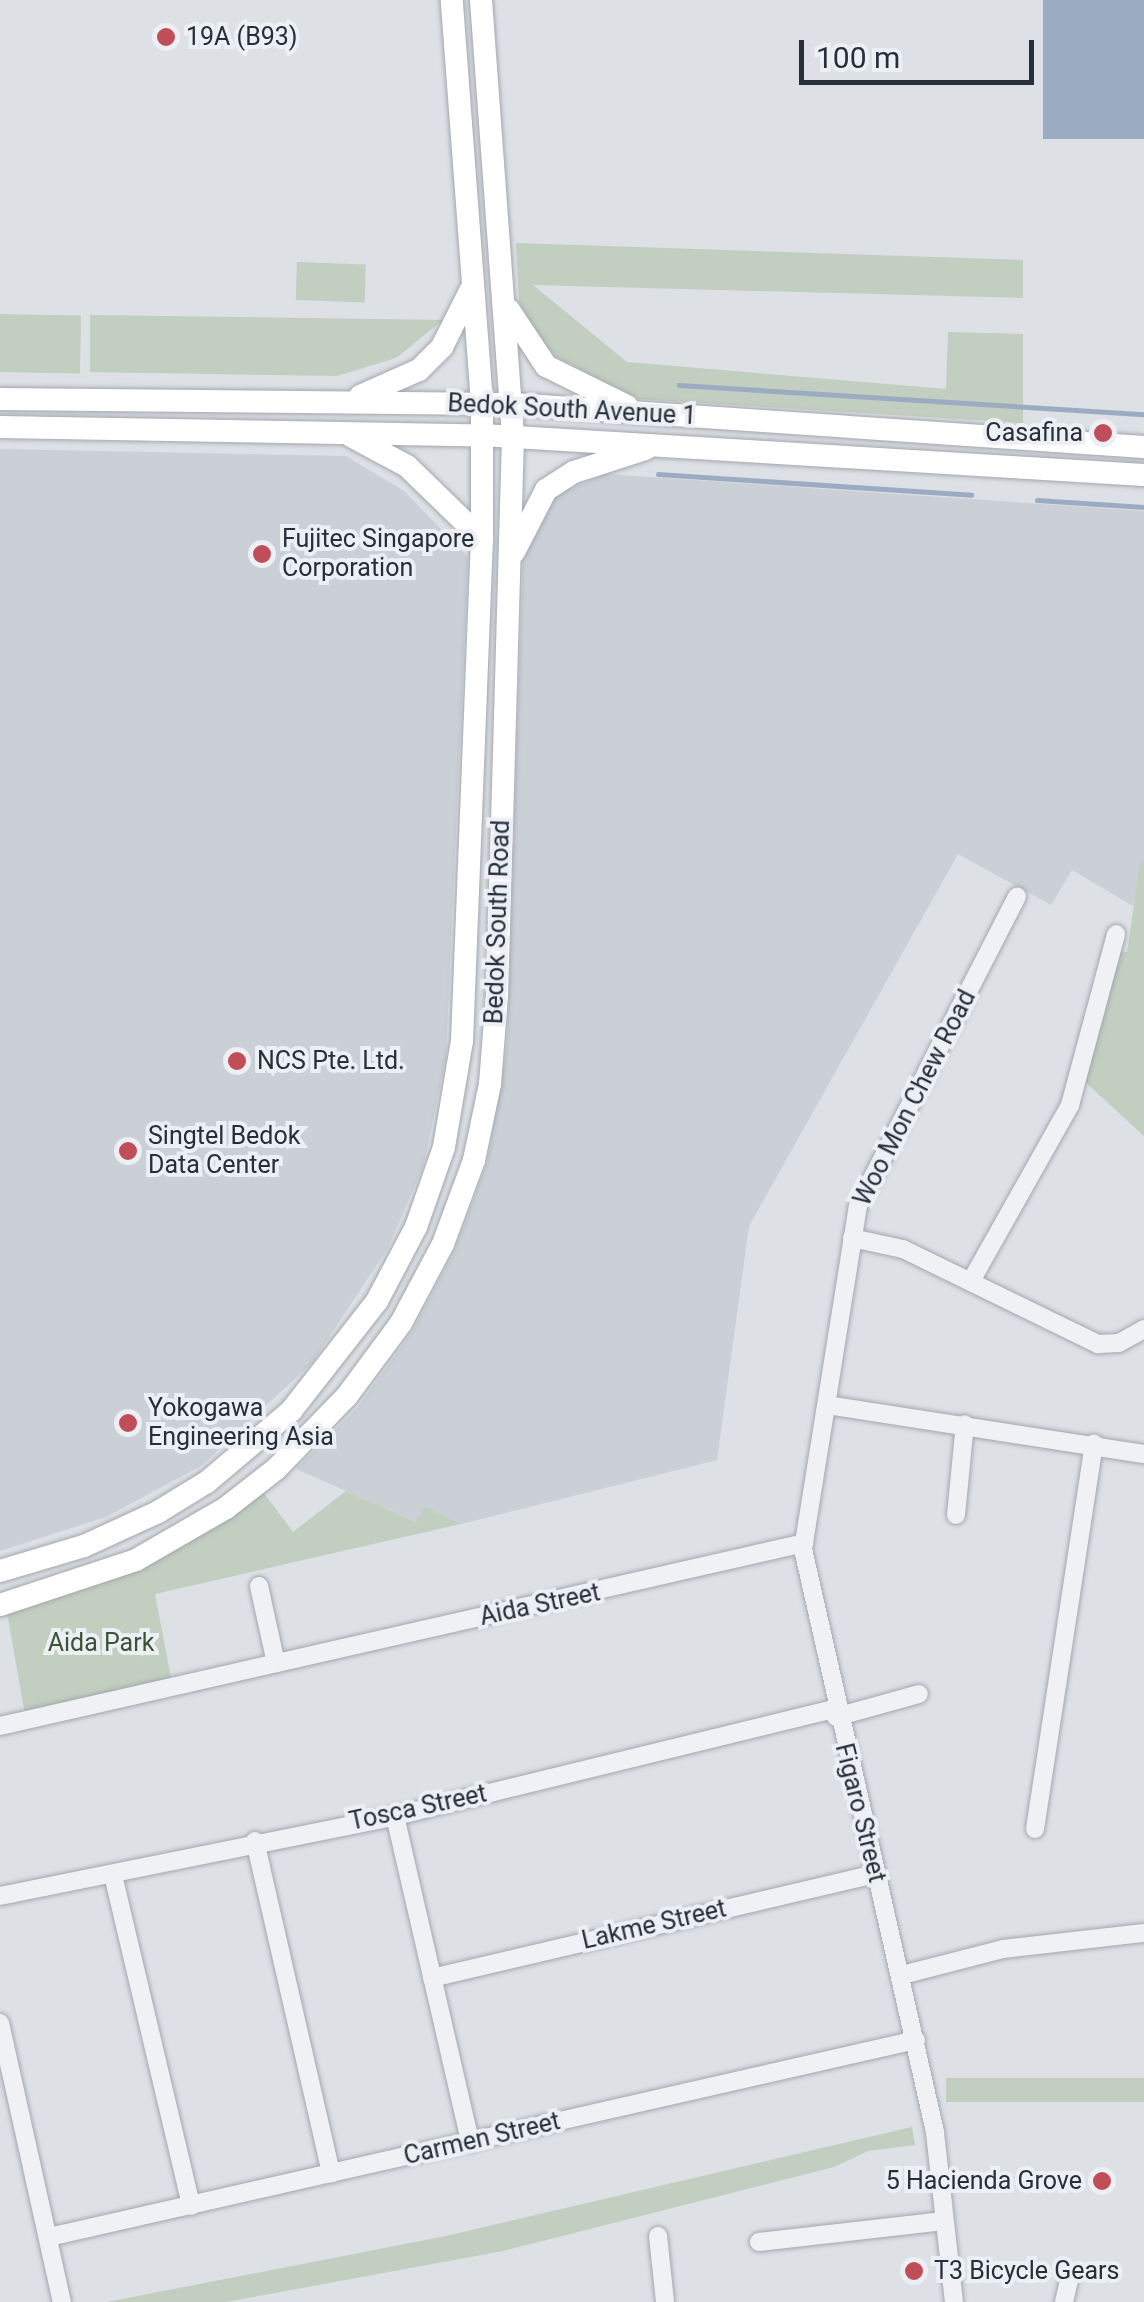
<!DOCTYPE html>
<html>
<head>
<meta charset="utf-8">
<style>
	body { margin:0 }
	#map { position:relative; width:1144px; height:2302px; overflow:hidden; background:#dde0e5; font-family:Roboto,sans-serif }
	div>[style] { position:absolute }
	.built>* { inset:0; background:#cbcfd6 }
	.green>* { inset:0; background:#c2cebf; transform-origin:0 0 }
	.water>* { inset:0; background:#9bacc2; transform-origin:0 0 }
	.stream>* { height:5px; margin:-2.5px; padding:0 2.5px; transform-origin:2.5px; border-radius:2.5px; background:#9bacc2 }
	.roads { filter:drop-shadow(0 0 2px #a3a7ae) drop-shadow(0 0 2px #a3a7ae) }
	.minor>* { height:18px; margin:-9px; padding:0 9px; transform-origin:9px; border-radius:9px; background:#eff1f4 }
	.major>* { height:22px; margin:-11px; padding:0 11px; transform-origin:11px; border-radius:11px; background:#fff }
	.dots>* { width:28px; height:28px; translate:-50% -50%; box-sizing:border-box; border:5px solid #eceff3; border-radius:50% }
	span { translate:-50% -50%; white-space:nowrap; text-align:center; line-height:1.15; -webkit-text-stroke:8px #eceff3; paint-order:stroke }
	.poi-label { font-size:25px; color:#282e3a }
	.left { translate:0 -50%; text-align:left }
	.right { translate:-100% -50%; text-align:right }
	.street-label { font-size:25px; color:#282e3a }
	.park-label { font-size:25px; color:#3b5437 }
	.scale { position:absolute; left:799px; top:40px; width:235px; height:45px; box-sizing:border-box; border:5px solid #282e3a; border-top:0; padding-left:12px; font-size:30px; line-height:35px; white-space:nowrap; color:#282e3a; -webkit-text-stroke:8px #eceff3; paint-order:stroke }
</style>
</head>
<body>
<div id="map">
	<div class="built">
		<i style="clip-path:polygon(0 449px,346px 456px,404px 491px,468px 557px,446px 1057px,424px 1164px,388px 1248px,312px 1363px,201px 1466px,106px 1517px,0 1551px)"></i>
		<i style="clip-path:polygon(606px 474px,1144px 511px,1144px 863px,1133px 906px,1072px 870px,1051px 905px,958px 854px,749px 1226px,717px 1460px,461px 1524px,425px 1506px,417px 1522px,296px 1469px,357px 1408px,412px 1332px,455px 1250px,487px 1164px,507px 1046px,523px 560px,557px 494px)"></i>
	</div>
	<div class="green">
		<i style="clip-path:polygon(516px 243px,1023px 260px,1023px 298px,533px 285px,627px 362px,946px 389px,948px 332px,1023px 334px,1023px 423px,639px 399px,556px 357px,541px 341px,519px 303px)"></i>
		<i style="left:297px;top:262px;width:69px;height:38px;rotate:2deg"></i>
		<i style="left:0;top:314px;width:81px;height:58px;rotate:1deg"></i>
		<i style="clip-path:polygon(90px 315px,443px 320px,396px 358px,337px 376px,90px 372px)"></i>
		<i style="clip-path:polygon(1140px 863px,1144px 863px,1144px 1136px,1084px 1081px,1120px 951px,1127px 952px)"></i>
		<i style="clip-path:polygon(346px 1491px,416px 1522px,425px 1506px,461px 1524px,155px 1594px,172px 1683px,25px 1715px,7px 1612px,139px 1568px,263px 1492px,293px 1532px)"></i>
		<i style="left:1144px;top:2078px;width:24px;height:198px;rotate:90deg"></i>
		<i style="clip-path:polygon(912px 2127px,915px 2145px,868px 2151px,834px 2167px,503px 2251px,226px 2302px,107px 2302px,446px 2236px)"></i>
	</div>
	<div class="water">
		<i style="left:1043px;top:0;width:101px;height:139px"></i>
	</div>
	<div class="stream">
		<i style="left:679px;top:385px;width:466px;rotate:3.6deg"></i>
		<i style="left:658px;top:474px;width:314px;rotate:3.8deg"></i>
		<i style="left:1037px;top:500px;width:107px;rotate:3.7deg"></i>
	</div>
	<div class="roads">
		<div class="minor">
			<i style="left:852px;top:1238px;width:52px;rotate:12.2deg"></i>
			<i style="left:903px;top:1249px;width:217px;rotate:26deg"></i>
			<i style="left:1098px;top:1344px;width:21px;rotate:-3deg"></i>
			<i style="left:1119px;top:1343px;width:29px;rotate:-29deg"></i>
			<i style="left:971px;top:1281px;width:202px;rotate:-60.6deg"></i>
			<i style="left:1070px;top:1105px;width:177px;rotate:-74.9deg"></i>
			<i style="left:827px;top:1405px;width:321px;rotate:8.8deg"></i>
			<i style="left:956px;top:1515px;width:91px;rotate:-84.4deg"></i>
			<i style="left:259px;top:1586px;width:79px;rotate:77.6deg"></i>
			<i style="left:836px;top:1717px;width:86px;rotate:-15.5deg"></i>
			<i style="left:0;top:1726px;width:825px;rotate:-12.82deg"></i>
			<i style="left:395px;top:1816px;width:335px;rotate:77deg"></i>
			<i style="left:1035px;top:1829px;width:390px;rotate:-81.3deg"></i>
			<i style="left:255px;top:1841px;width:341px;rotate:77.1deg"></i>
			<i style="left:113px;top:1875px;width:340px;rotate:76.7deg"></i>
			<i style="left:0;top:1896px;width:403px;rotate:-11.4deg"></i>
			<i style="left:395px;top:1816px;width:453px;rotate:-13.7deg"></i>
			<i style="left:902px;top:1975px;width:104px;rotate:-14.4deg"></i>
			<i style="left:1003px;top:1949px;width:142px;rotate:-6.5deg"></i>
			<i style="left:432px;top:1978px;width:456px;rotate:-13.2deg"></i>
			<i style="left:0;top:2023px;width:286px;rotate:77.5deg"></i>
			<i style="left:658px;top:2236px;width:66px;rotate:83.9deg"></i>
			<i style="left:49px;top:2237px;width:889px;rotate:-12.8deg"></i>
			<i style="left:759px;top:2242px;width:186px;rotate:-6.5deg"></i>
			<i style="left:954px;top:2302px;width:171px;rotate:-96.4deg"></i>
			<i style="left:935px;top:2132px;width:598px;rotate:-102.76deg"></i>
			<i style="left:803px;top:1549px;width:347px;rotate:-80.9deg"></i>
			<i style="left:858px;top:1206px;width:348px;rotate:-62.8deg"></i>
			<i style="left:1064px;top:2302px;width:23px;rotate:-77deg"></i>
		</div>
		<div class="major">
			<i style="left:509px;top:310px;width:67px;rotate:56.5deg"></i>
			<i style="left:546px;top:366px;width:90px;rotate:26.3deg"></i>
			<i style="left:360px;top:396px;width:64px;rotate:-23.8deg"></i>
			<i style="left:419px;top:370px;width:33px;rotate:-45deg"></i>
			<i style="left:442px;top:347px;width:65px;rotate:-63.4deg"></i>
			<i style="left:0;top:399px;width:512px;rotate:0.56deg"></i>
			<i style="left:512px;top:404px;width:633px;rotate:3.89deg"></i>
			<i style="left:0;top:427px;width:482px;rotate:1deg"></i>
			<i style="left:482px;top:435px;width:663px;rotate:3.46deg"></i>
			<i style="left:351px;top:436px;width:64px;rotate:28.2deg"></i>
			<i style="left:407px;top:466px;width:105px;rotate:44.2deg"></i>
			<i style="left:514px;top:552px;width:70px;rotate:-62.7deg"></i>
			<i style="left:546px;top:490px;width:33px;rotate:-33deg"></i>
			<i style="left:574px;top:472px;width:75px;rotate:-17.9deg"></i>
			<i style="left:0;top:1571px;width:88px;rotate:-16.6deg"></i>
			<i style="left:84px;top:1546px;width:81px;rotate:-24.7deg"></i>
			<i style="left:158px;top:1512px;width:57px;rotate:-31.5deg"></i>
			<i style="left:207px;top:1482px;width:110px;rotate:-40.2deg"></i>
			<i style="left:291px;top:1411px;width:140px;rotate:-52deg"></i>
			<i style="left:377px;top:1301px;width:84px;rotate:-62.2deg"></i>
			<i style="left:416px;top:1227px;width:85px;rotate:-70.7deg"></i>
			<i style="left:444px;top:1147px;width:108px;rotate:-80.4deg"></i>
			<i style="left:462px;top:1041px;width:502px;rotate:-87.72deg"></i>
			<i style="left:482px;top:539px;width:136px;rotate:-90deg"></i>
			<i style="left:482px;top:403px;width:404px;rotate:-94.3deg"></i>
			<i style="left:0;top:1605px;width:143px;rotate:-18.3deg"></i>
			<i style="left:136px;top:1560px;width:104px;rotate:-30deg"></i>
			<i style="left:226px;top:1508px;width:63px;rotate:-38deg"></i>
			<i style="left:276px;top:1469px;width:102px;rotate:-45.8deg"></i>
			<i style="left:347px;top:1396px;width:91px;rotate:-53.5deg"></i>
			<i style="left:401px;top:1323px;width:89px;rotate:-62deg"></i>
			<i style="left:443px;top:1244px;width:90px;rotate:-69.7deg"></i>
			<i style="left:474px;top:1160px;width:78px;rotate:-78.1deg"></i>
			<i style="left:490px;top:1084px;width:88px;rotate:-85.5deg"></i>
			<i style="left:497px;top:996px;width:560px;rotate:-88.36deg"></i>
			<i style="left:513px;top:436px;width:437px;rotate:-94.2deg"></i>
		</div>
	</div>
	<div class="dots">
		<i style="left:166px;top:37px;background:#bf4e58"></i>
		<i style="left:1103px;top:433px;background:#bf4e58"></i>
		<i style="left:262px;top:554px;background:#bf4e58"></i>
		<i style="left:237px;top:1061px;background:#bf4e58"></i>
		<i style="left:128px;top:1151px;background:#bf4e58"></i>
		<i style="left:128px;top:1423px;background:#bf4e58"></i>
		<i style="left:1102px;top:2181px;background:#bf4e58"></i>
		<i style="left:914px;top:2271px;background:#bf4e58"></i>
	</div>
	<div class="poi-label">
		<span class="left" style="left:186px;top:37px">19A (B93)</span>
		<span class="right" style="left:1083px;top:433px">Casafina</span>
		<span class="left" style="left:282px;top:554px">Fujitec Singapore<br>Corporation</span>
		<span class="left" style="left:257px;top:1061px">NCS Pte. Ltd.</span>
		<span class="left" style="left:148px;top:1151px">Singtel Bedok<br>Data Center</span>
		<span class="left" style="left:148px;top:1423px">Yokogawa<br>Engineering Asia</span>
		<span class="right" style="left:1082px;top:2181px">5 Hacienda Grove</span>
		<span class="left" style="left:934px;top:2271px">T3 Bicycle Gears</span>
	</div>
	<div class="street-label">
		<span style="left:572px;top:410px;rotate:3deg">Bedok South Avenue 1</span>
		<span style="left:498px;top:922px;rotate:-88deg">Bedok South Road</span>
		<span style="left:915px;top:1098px;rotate:-63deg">Woo Mon Chew Road</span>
		<span style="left:540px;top:1605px;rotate:-12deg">Aida Street</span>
		<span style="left:418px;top:1808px;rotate:-12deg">Tosca Street</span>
		<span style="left:860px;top:1813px;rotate:76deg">Figaro Street</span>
		<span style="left:654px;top:1925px;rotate:-13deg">Lakme Street</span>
		<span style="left:482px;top:2139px;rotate:-13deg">Carmen Street</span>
	</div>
	<div class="park-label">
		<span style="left:101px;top:1643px">Aida Park</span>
	</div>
	<div class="scale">100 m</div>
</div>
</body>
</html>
